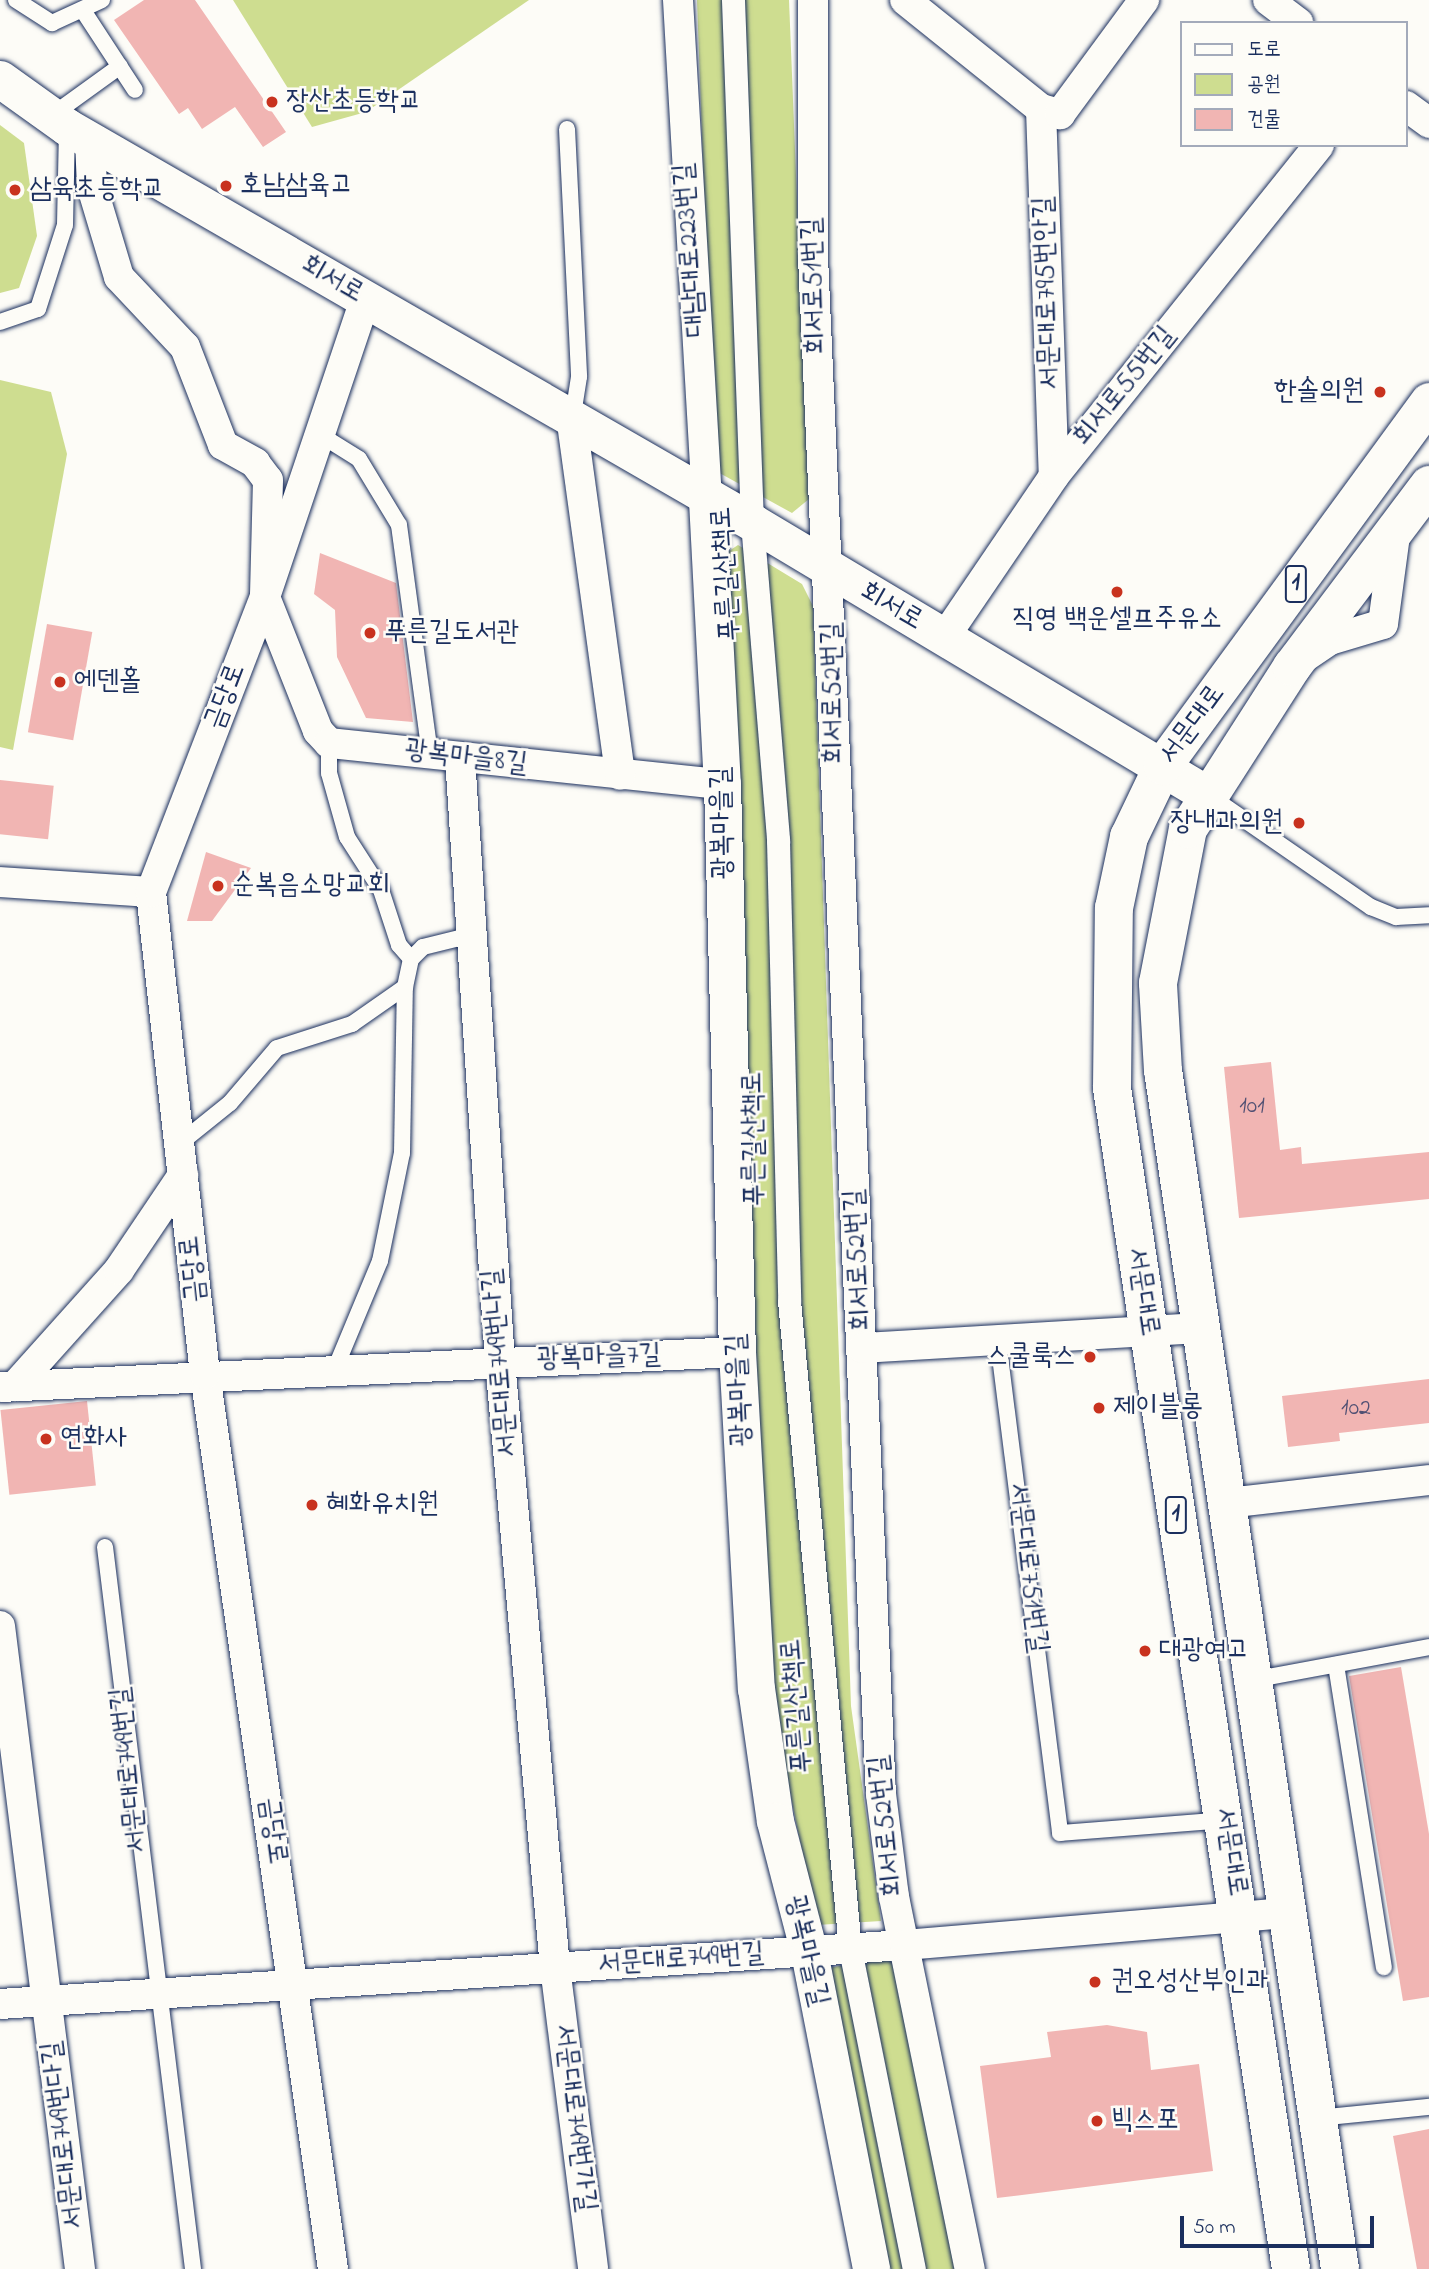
<!DOCTYPE html>
<html>
<head>
<meta charset="utf-8">
<style>
	body { margin:0 }
	#map { position:relative; width:1429px; height:2269px; overflow:hidden; background:#fdfcf7; font-family:"Indie Flower","Poor Story",sans-serif }
	div>[style] { position:absolute }
	.green>* { inset:0; background:#cedd90; transform-origin:0 0 }
	.building>* { inset:0; background:#f1b5b3; transform-origin:0 0 }
	.roads { filter:drop-shadow(0 0 2px #1b2f5e) drop-shadow(0 0 2px #1b2f5e) }
	.service>* { height:16px; margin:-8px; padding:0 8px; transform-origin:8px; border-radius:8px; background:#fdfcf7 }
	.pedestrian>* { height:23px; margin:-11.5px; padding:0 11.5px; transform-origin:11.5px; border-radius:11.5px; background:#fdfcf7 }
	.minor>* { height:30px; margin:-15px; padding:0 15px; transform-origin:15px; border-radius:15px; background:#fdfcf7 }
	.tertiary>* { height:37px; margin:-18.5px; padding:0 18.5px; transform-origin:18.5px; border-radius:18.5px; background:#fdfcf7 }
	.primary>* { height:38px; margin:-19px; padding:0 19px; transform-origin:19px; border-radius:19px; background:#fdfcf7 }
	.dots>* { width:19px; height:19px; translate:-50% -50%; box-sizing:border-box; border:4px solid #fdfcf7; border-radius:50% }
	span { translate:-50% -50%; white-space:nowrap; text-align:center; line-height:1.15; -webkit-text-stroke:5px #fdfcf7; paint-order:stroke }
	.number-label { font-size:24px; color:#505073 }
	.number-label span { -webkit-text-stroke-width:0 }
	.shield-label span { padding:2px 5px; background:#fdfcf7; border:2px solid; border-radius:5px; -webkit-text-stroke-width:0 }
	.shield-label { font-size:26px; color:#1b2f5e; font-weight:700 }
	.poi-label { font-size:28px; color:#1b2f5e }
	.left { translate:0 -50%; text-align:left }
	.right { translate:-100% -50%; text-align:right }
	.street-label { font-size:28px; color:#1b2f5e }
	.legend { position:absolute; left:1180px; top:21px; width:228px; height:126px; box-sizing:border-box; background:#fdfcf7; border:2px solid #a3aaba; margin:0; padding:9px 12px; list-style:none; font-size:21px; color:#1b2f5e }
	.legend li { display:flex; align-items:center; gap:14px; height:35px }
	.legend b { width:35px; border:2px solid #a3aaba }
	.scale { position:absolute; left:1180px; top:2216px; width:194px; height:32px; box-sizing:border-box; border:4px solid #1b2f5e; border-top:0; padding-left:9px; font-size:21px; line-height:24px; white-space:nowrap; color:#1b2f5e; -webkit-text-stroke:5px #fdfcf7; paint-order:stroke }
</style>
</head>
<body>
<div id="map">
	<div class="green">
		<i style="clip-path:polygon(233px 0,529px 0,366px 112px,312px 127px)"></i>
		<i style="clip-path:polygon(697px 0,789px 0,809px 499px,792px 513px,714px 470px)"></i>
		<i style="clip-path:polygon(0 125px,24px 143px,37px 236px,19px 288px,0 293px)"></i>
		<i style="clip-path:polygon(0 380px,51px 392px,67px 454px,13px 750px,0 747px)"></i>
		<i style="clip-path:polygon(738px 545px,802px 584px,813px 606px,851px 1706px,881px 1921px,817px 1925px,767px 1679px,729px 551px)"></i>
		<i style="left:896px;top:1955px;width:320px;height:75px;rotate:79deg"></i>
	</div>
	<div class="building">
		<i style="clip-path:polygon(144px 0,195px 0,286px 132px,263px 147px,235px 107px,202px 129px,188px 108px,179px 114px,114px 20px)"></i>
		<i style="clip-path:polygon(320px 553px,396px 583px,413px 722px,366px 718px,337px 657px,335px 610px,314px 594px)"></i>
		<i style="left:47px;top:624px;width:46px;height:110px;rotate:10deg"></i>
		<i style="left:0;top:780px;width:54px;height:54px;rotate:6deg"></i>
		<i style="clip-path:polygon(206px 852px,251px 868px,212px 921px,187px 921px)"></i>
		<i style="clip-path:polygon(1271px 1062px,1280px 1150px,1301px 1147px,1302px 1164px,1429px 1152px,1429px 1199px,1239px 1218px,1224px 1067px)"></i>
		<i style="clip-path:polygon(1429px 1379px,1429px 1423px,1339px 1433px,1340px 1441px,1288px 1447px,1282px 1396px)"></i>
		<i style="left:87px;top:1401px;width:85px;height:87px;rotate:84deg"></i>
		<i style="clip-path:polygon(1401px 1667px,1429px 1834px,1429px 1997px,1403px 2001px,1349px 1676px)"></i>
		<i style="clip-path:polygon(1107px 2025px,1147px 2032px,1151px 2070px,1199px 2064px,1213px 2171px,997px 2198px,980px 2066px,1051px 2057px,1047px 2032px)"></i>
		<i style="clip-path:polygon(1429px 2129px,1429px 2269px,1417px 2269px,1393px 2136px)"></i>
	</div>
	<div class="roads">
		<div class="service">
			<i style="left:16px;top:0;width:43px;rotate:32.6deg"></i>
			<i style="left:52px;top:23px;width:55px;rotate:-24.7deg"></i>
			<i style="left:84px;top:12px;width:93px;rotate:56.8deg"></i>
			<i style="left:51px;top:116px;width:85px;rotate:-35.9deg"></i>
			<i style="left:567px;top:129px;width:248px;rotate:87.2deg"></i>
			<i style="left:579px;top:377px;width:45px;rotate:99deg"></i>
			<i style="left:0;top:322px;width:40px;rotate:-18.9deg"></i>
			<i style="left:38px;top:309px;width:88px;rotate:-72.2deg"></i>
			<i style="left:65px;top:225px;width:98px;rotate:-88.8deg"></i>
			<i style="left:319px;top:434px;width:47px;rotate:32deg"></i>
			<i style="left:359px;top:459px;width:77px;rotate:58.8deg"></i>
			<i style="left:399px;top:525px;width:230px;rotate:82.3deg"></i>
			<i style="left:329px;top:743px;width:30px;rotate:90deg"></i>
			<i style="left:329px;top:773px;width:66px;rotate:74.3deg"></i>
			<i style="left:347px;top:837px;width:63px;rotate:57.3deg"></i>
			<i style="left:381px;top:890px;width:58px;rotate:71.9deg"></i>
			<i style="left:399px;top:945px;width:18px;rotate:49deg"></i>
			<i style="left:1210px;top:796px;width:196px;rotate:34.6deg"></i>
			<i style="left:1371px;top:907px;width:27px;rotate:22deg"></i>
			<i style="left:1396px;top:917px;width:33px;rotate:-3deg"></i>
			<i style="left:179px;top:1144px;width:65px;rotate:-38.8deg"></i>
			<i style="left:230px;top:1103px;width:72px;rotate:-49.5deg"></i>
			<i style="left:277px;top:1048px;width:79px;rotate:-17.7deg"></i>
			<i style="left:352px;top:1024px;width:65px;rotate:-34.9deg"></i>
			<i style="left:405px;top:987px;width:29px;rotate:-78deg"></i>
			<i style="left:411px;top:959px;width:17px;rotate:-45deg"></i>
			<i style="left:423px;top:947px;width:49px;rotate:-14deg"></i>
			<i style="left:998px;top:1341px;width:496px;rotate:82.8deg"></i>
			<i style="left:1060px;top:1833px;width:165px;rotate:-4.5deg"></i>
			<i style="left:335px;top:1369px;width:117px;rotate:-67.4deg"></i>
			<i style="left:380px;top:1261px;width:110px;rotate:-78.5deg"></i>
			<i style="left:402px;top:1153px;width:166px;rotate:-89deg"></i>
			<i style="left:105px;top:1547px;width:727px;rotate:83.05deg"></i>
			<i style="left:1336px;top:1665px;width:306px;rotate:81deg"></i>
			<i style="left:1258px;top:1679px;width:174px;rotate:-10.6deg"></i>
			<i style="left:1318px;top:2118px;width:112px;rotate:-5.7deg"></i>
		</div>
		<div class="pedestrian">
			<i style="left:733px;top:0;width:522px;rotate:87.92deg"></i>
			<i style="left:752px;top:522px;width:319px;rotate:85.3deg"></i>
			<i style="left:778px;top:840px;width:461px;rotate:88.6deg"></i>
			<i style="left:789px;top:1301px;width:651px;rotate:84.62deg"></i>
			<i style="left:850px;top:1949px;width:326px;rotate:78.7deg"></i>
		</div>
		<div class="minor">
			<i style="left:678px;top:0;width:501px;rotate:86.68deg"></i>
			<i style="left:813px;top:0;width:257px;rotate:90deg"></i>
			<i style="left:813px;top:257px;width:1539px;rotate:87.47deg"></i>
			<i style="left:881px;top:1794px;width:104px;rotate:82.8deg"></i>
			<i style="left:894px;top:1897px;width:380px;rotate:78.5deg"></i>
			<i style="left:905px;top:0;width:174px;rotate:38.7deg"></i>
			<i style="left:1041px;top:109px;width:367px;rotate:88deg"></i>
			<i style="left:1268px;top:0;width:38px;rotate:37deg"></i>
			<i style="left:1406px;top:106px;width:29px;rotate:36deg"></i>
			<i style="left:1041px;top:109px;width:20px;rotate:15deg"></i>
			<i style="left:1060px;top:114px;width:142px;rotate:-53.6deg"></i>
			<i style="left:90px;top:140px;width:47px;rotate:87.6deg"></i>
			<i style="left:92px;top:187px;width:94px;rotate:73.3deg"></i>
			<i style="left:119px;top:277px;width:96px;rotate:46.7deg"></i>
			<i style="left:185px;top:347px;width:105px;rotate:68.8deg"></i>
			<i style="left:223px;top:445px;width:37px;rotate:29deg"></i>
			<i style="left:255px;top:463px;width:21px;rotate:53deg"></i>
			<i style="left:268px;top:480px;width:117px;rotate:91.5deg"></i>
			<i style="left:265px;top:597px;width:144px;rotate:68.4deg"></i>
			<i style="left:318px;top:731px;width:16px;rotate:47deg"></i>
			<i style="left:329px;top:743px;width:395px;rotate:6deg"></i>
			<i style="left:572px;top:423px;width:355px;rotate:82.2deg"></i>
			<i style="left:944px;top:638px;width:196px;rotate:-55.8deg"></i>
			<i style="left:1054px;top:476px;width:424px;rotate:-51.3deg"></i>
			<i style="left:1306px;top:656px;width:29px;rotate:-34deg"></i>
			<i style="left:1330px;top:640px;width:55px;rotate:-16.8deg"></i>
			<i style="left:1383px;top:624px;width:90px;rotate:-82.3deg"></i>
			<i style="left:460px;top:758px;width:605px;rotate:86.21deg"></i>
			<i style="left:500px;top:1362px;width:607px;rotate:84.81deg"></i>
			<i style="left:555px;top:1967px;width:304px;rotate:82.8deg"></i>
			<i style="left:0;top:882px;width:151px;rotate:3.8deg"></i>
			<i style="left:863px;top:1348px;width:339px;rotate:-3.4deg"></i>
			<i style="left:15px;top:1386px;width:156px;rotate:-48.1deg"></i>
			<i style="left:119px;top:1270px;width:115px;rotate:-56deg"></i>
			<i style="left:0;top:1387px;width:738px;rotate:-2.72deg"></i>
			<i style="left:1228px;top:1503px;width:202px;rotate:-6.5deg"></i>
			<i style="left:0;top:1626px;width:648px;rotate:82.91deg"></i>
			<i style="left:0;top:2004px;width:907px;rotate:-3.73deg"></i>
			<i style="left:905px;top:1945px;width:385px;rotate:-4.8deg"></i>
			<i style="left:333px;top:2269px;width:904px;rotate:-98.14deg"></i>
			<i style="left:205px;top:1374px;width:485px;rotate:-96.4deg"></i>
			<i style="left:151px;top:892px;width:316px;rotate:-68.9deg"></i>
			<i style="left:265px;top:597px;width:314px;rotate:-71.4deg"></i>
		</div>
		<div class="tertiary">
			<i style="left:0;top:79px;width:82px;rotate:35.6deg"></i>
			<i style="left:67px;top:127px;width:791px;rotate:29.97deg"></i>
			<i style="left:752px;top:522px;width:531px;rotate:30.91deg"></i>
			<i style="left:707px;top:500px;width:284px;rotate:87deg"></i>
			<i style="left:722px;top:784px;width:568px;rotate:88.49deg"></i>
			<i style="left:737px;top:1352px;width:337px;rotate:86.8deg"></i>
			<i style="left:756px;top:1688px;width:134px;rotate:81.9deg"></i>
			<i style="left:775px;top:1821px;width:135px;rotate:75.5deg"></i>
			<i style="left:809px;top:1952px;width:323px;rotate:78.9deg"></i>
		</div>
		<div class="primary">
			<i style="left:1291px;top:2269px;width:1194px;rotate:-98.62deg"></i>
			<i style="left:1112px;top:1088px;width:180px;rotate:-89.4deg"></i>
			<i style="left:1114px;top:908px;width:73px;rotate:-78.1deg"></i>
			<i style="left:1129px;top:837px;width:79px;rotate:-64.4deg"></i>
			<i style="left:1163px;top:766px;width:451px;rotate:-53.8deg"></i>
			<i style="left:1340px;top:2269px;width:1211px;rotate:-98.4deg"></i>
			<i style="left:1163px;top:1071px;width:88px;rotate:-93.3deg"></i>
			<i style="left:1158px;top:983px;width:157px;rotate:-79deg"></i>
			<i style="left:1188px;top:829px;width:193px;rotate:-57.3deg"></i>
			<i style="left:1292px;top:667px;width:228px;rotate:-53deg"></i>
		</div>
	</div>
	<div class="dots">
		<i style="left:272px;top:102px;background:#c8321e"></i>
		<i style="left:226px;top:186px;background:#c8321e"></i>
		<i style="left:15px;top:190px;background:#c8321e"></i>
		<i style="left:1380px;top:392px;background:#c8321e"></i>
		<i style="left:1117px;top:592px;background:#c8321e"></i>
		<i style="left:370px;top:633px;background:#c8321e"></i>
		<i style="left:60px;top:682px;background:#c8321e"></i>
		<i style="left:1299px;top:823px;background:#c8321e"></i>
		<i style="left:218px;top:886px;background:#c8321e"></i>
		<i style="left:1090px;top:1357px;background:#c8321e"></i>
		<i style="left:1099px;top:1408px;background:#c8321e"></i>
		<i style="left:46px;top:1439px;background:#c8321e"></i>
		<i style="left:312px;top:1505px;background:#c8321e"></i>
		<i style="left:1145px;top:1651px;background:#c8321e"></i>
		<i style="left:1095px;top:1982px;background:#c8321e"></i>
		<i style="left:1097px;top:2121px;background:#c8321e"></i>
	</div>
	<div class="number-label">
		<span style="left:1252px;top:1107px">101</span>
		<span style="left:1356px;top:1409px">102</span>
	</div>
	<div class="shield-label">
		<span style="left:1296px;top:584px">1</span>
		<span style="left:1176px;top:1515px">1</span>
	</div>
	<div class="poi-label">
		<span class="left" style="left:286px;top:102px">장산초등학교</span>
		<span class="left" style="left:240px;top:186px">호남삼육고</span>
		<span class="left" style="left:29px;top:190px">삼육초등학교</span>
		<span class="right" style="left:1364px;top:392px">한솔의원</span>
		<span style="left:1117px;top:620px">직영 백운셀프주유소</span>
		<span class="left" style="left:384px;top:633px">푸른길도서관</span>
		<span class="left" style="left:74px;top:682px">에덴홀</span>
		<span class="right" style="left:1283px;top:823px">장내과의원</span>
		<span class="left" style="left:232px;top:886px">순복음소망교회</span>
		<span class="right" style="left:1076px;top:1357px">스쿨룩스</span>
		<span class="left" style="left:1113px;top:1408px">제이블롱</span>
		<span class="left" style="left:60px;top:1439px">연화사</span>
		<span class="left" style="left:326px;top:1505px">혜화유치원</span>
		<span class="left" style="left:1159px;top:1651px">대광여고</span>
		<span class="left" style="left:1111px;top:1982px">권오성산부인과</span>
		<span class="left" style="left:1111px;top:2121px">빅스포</span>
	</div>
	<div class="street-label">
		<span style="left:691px;top:250px;rotate:-94deg">대남대로223번길</span>
		<span style="left:332px;top:280px;rotate:30deg">회서로</span>
		<span style="left:815px;top:286px;rotate:-92deg">회서로51번길</span>
		<span style="left:1048px;top:293px;rotate:-92deg">서문대로795번안길</span>
		<span style="left:1125px;top:387px;rotate:-51deg">회서로55번길</span>
		<span style="left:727px;top:574px;rotate:-94deg">푸른길산책로</span>
		<span style="left:891px;top:607px;rotate:30deg">회서로</span>
		<span style="left:834px;top:693px;rotate:-91deg">회서로52번길</span>
		<span style="left:226px;top:697px;rotate:-69deg">금당로</span>
		<span style="left:1193px;top:725px;rotate:-54deg">서문대로</span>
		<span style="left:466px;top:758px;rotate:7deg">광복마을8길</span>
		<span style="left:723px;top:823px;rotate:-91deg">광복마을길</span>
		<span style="left:755px;top:1139px;rotate:-91deg">푸른길산책로</span>
		<span style="left:859px;top:1260px;rotate:-93deg">회서로52번길</span>
		<span style="left:194px;top:1269px;rotate:-96deg">금당로</span>
		<span style="left:1142px;top:1292px;rotate:81deg">서문대로</span>
		<span style="left:599px;top:1358px;rotate:-2deg">광복마을7길</span>
		<span style="left:501px;top:1363px;rotate:-95deg">서문대로749번나길</span>
		<span style="left:740px;top:1390px;rotate:-93deg">광복마을길</span>
		<span style="left:1027px;top:1568px;rotate:83deg">서문대로751번길</span>
		<span style="left:798px;top:1706px;rotate:-95deg">푸른길산책로</span>
		<span style="left:130px;top:1770px;rotate:-96deg">서문대로749번길</span>
		<span style="left:887px;top:1826px;rotate:-96deg">회서로52번길</span>
		<span style="left:272px;top:1831px;rotate:82deg">금당로</span>
		<span style="left:1230px;top:1852px;rotate:81deg">서문대로</span>
		<span style="left:806px;top:1951px;rotate:77deg">광복마을길</span>
		<span style="left:681px;top:1960px;rotate:-4deg">서문대로749번길</span>
		<span style="left:574px;top:2118px;rotate:83deg">서문대로749번가길</span>
		<span style="left:64px;top:2135px;rotate:-97deg">서문대로749번다길</span>
	</div>
	<ul class="legend">
	<li><b style="height:9px;background:#fdfcf7"></b>도로</li>
	<li><b style="height:19px;background:#cedd90"></b>공원</li>
	<li><b style="height:19px;background:#f1b5b3"></b>건물</li>
	</ul>
	<div class="scale">50 m</div>
</div>
</body>
</html>
